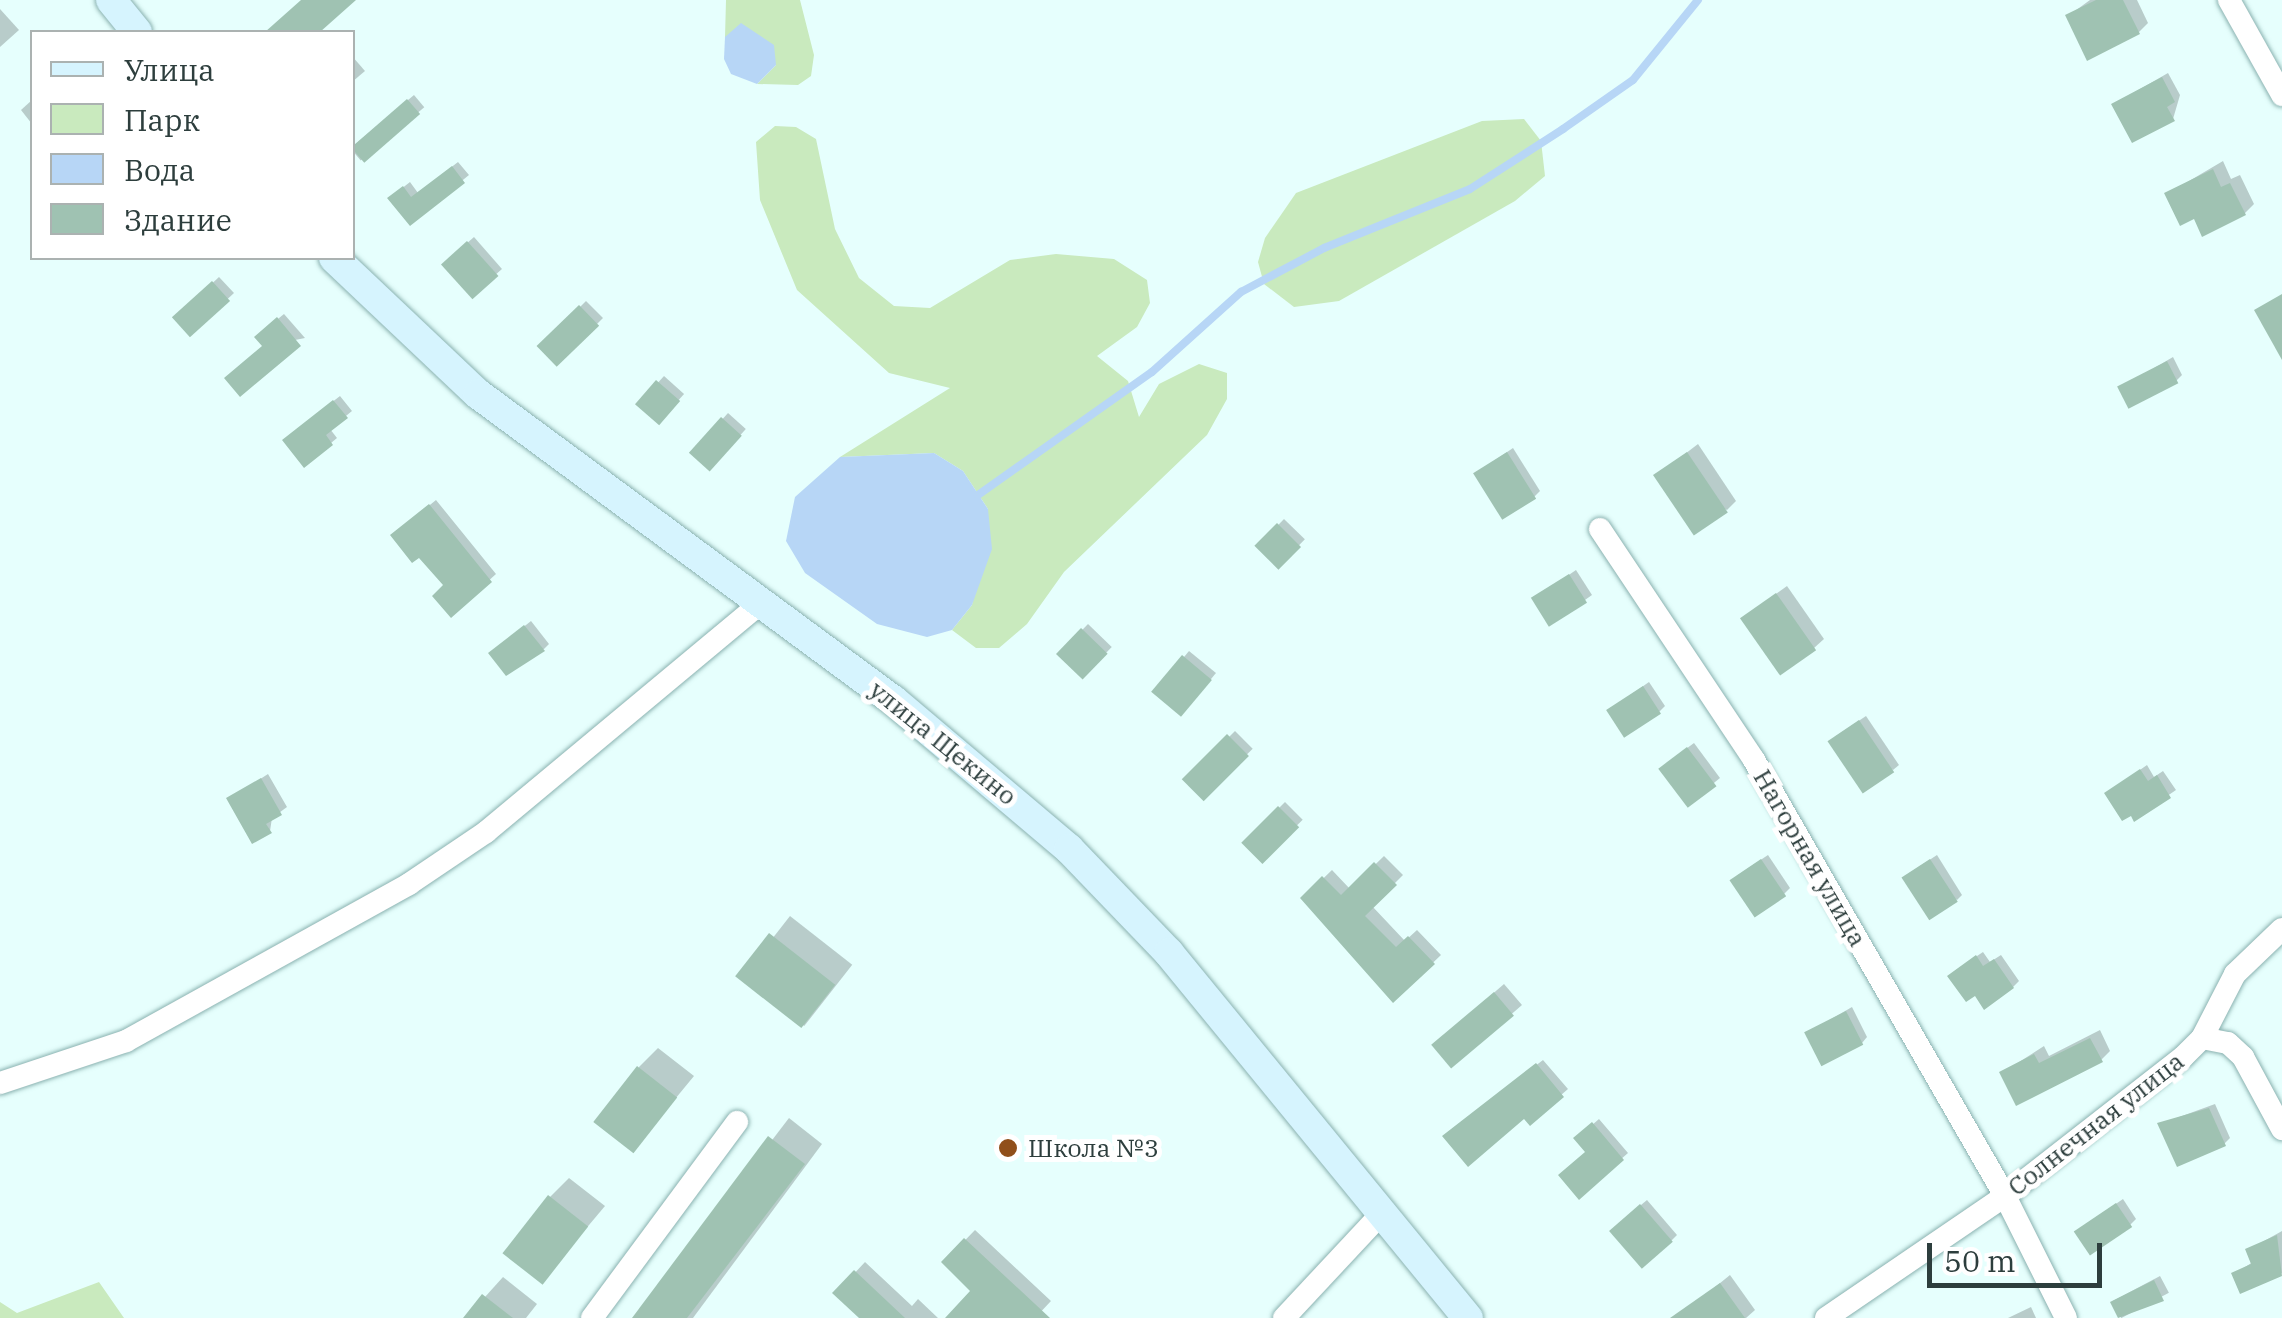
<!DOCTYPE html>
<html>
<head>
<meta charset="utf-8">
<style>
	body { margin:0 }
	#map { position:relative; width:2282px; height:1318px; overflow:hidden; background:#e6fffd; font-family:"IBM Plex Serif",serif }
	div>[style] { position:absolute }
	.green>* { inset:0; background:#c9eabe }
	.water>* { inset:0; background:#b7d6f6 }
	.shadow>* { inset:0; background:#0003; transform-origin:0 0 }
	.stream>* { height:8px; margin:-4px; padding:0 4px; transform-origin:4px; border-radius:4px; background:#b7d6f6 }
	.building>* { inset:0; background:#9fc2b2; transform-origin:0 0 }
	.roads { filter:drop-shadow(0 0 2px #8ab2b0) drop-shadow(0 0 2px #8ab2b0) }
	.street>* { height:22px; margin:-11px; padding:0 11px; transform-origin:11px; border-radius:11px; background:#fff }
	.secondary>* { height:30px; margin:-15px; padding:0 15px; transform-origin:15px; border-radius:15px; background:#d6f4fe }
	.dots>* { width:28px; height:28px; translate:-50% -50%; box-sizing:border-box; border:5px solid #fff; border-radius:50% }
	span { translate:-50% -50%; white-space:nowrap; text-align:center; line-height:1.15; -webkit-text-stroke:10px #fff; paint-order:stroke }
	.street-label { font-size:25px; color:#2d3e3d }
	.poi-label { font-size:25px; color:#2d3e3d }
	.left { translate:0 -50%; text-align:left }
	.legend { position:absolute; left:30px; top:30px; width:325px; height:230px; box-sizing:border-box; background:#fff; border:2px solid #abb2b1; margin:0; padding:12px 18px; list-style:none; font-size:30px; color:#2d3e3d }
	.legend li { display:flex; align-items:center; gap:20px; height:50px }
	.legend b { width:50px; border:2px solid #abb2b1 }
	.scale { position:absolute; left:1927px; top:1243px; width:175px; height:45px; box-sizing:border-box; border:5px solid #2d3e3d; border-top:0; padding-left:12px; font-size:30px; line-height:35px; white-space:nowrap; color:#2d3e3d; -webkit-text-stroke:8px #fff; paint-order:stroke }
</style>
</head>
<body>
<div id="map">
	<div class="green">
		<i style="clip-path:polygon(726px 0,800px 0,814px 55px,811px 76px,798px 85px,757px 84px,776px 65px,725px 37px)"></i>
		<i style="clip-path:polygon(1524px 119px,1541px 141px,1545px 176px,1515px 201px,1339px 301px,1294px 307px,1264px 284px,1258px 262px,1265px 238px,1296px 193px,1482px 121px)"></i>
		<i style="clip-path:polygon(775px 126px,796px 127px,816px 139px,835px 229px,859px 278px,894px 306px,930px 308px,1010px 260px,1056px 254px,1114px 259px,1147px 280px,1150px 303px,1137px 327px,1097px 356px,1128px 381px,1139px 417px,1159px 384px,1199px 364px,1227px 373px,1227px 399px,1207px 435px,1064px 572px,1027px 624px,999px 648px,976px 648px,952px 630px,972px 605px,988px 509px,963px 471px,934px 453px,840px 457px,950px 388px,889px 373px,797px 290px,760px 200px,756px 142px)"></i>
		<i style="clip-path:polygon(99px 1282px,124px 1318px,0 1318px,0 1302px,17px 1313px)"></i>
	</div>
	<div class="water">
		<i style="clip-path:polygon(741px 23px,774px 45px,776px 65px,757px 84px,731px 74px,724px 59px,725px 37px)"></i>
		<i style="clip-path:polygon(934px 453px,963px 471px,988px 509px,992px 549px,972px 605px,952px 630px,927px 637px,877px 624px,805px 573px,786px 541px,795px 497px,840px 457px)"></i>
	</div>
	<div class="shadow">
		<i style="clip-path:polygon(2090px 0,2137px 0,2148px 23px,2139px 32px,2068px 16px)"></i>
		<i style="clip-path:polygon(0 9px,19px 30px,0 47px)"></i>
		<i style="clip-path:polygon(352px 56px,365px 71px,352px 82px)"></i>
		<i style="clip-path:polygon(2168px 73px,2180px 95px,2173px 119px,2114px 104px)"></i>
		<i style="left:414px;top:95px;width:16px;height:83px;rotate:50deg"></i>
		<i style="clip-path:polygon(32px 100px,32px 124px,21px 110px)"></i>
		<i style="clip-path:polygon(2223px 161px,2231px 179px,2240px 175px,2254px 204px,2245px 213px,2195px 216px,2167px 194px)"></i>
		<i style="clip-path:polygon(458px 162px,469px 175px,410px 223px,396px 193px,410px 182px,418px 193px)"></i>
		<i style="clip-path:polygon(474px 237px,502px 269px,471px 296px,449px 259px)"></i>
		<i style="left:219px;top:277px;width:22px;height:59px;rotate:47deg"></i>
		<i style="left:586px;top:301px;width:24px;height:65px;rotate:45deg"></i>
		<i style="clip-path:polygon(284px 314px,305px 338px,265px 346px,263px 331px)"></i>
		<i style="clip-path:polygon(2173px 357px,2182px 375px,2176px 381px,2120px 388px)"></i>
		<i style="left:664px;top:376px;width:27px;height:38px;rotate:42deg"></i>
		<i style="clip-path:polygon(340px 396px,352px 411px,330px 429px,337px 438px,331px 443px,291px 434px)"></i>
		<i style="left:728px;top:413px;width:24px;height:52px;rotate:42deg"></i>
		<i style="clip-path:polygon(1698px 444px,1736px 501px,1727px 510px,1656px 476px)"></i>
		<i style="clip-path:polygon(1513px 448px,1540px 491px,1534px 497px,1476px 473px)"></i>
		<i style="clip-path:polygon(436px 500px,496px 574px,452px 614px,446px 585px,399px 530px)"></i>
		<i style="left:1284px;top:519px;width:29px;height:37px;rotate:44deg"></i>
		<i style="clip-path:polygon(1576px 570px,1592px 595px,1551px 624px,1541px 594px)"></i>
		<i style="clip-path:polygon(1787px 586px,1824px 639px,1814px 648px,1743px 618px)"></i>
		<i style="clip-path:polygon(531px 621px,549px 644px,544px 649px,497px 648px)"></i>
		<i style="left:1088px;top:624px;width:33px;height:40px;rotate:44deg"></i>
		<i style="clip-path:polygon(1189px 651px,1216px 673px,1187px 708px,1184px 657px)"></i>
		<i style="clip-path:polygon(1649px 682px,1665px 706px,1659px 712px,1609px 710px)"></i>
		<i style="clip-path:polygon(1866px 716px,1899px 765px,1893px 770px,1836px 736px)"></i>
		<i style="left:1235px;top:731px;width:25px;height:69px;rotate:45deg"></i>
		<i style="clip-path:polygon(1694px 743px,1720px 778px,1688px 804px,1667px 763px)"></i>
		<i style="clip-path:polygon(2147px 765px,2154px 777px,2163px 771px,2176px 790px,2135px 818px,2107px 793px)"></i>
		<i style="clip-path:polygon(268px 774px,287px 807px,272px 818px,270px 831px,229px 799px)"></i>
		<i style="left:1285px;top:802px;width:25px;height:57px;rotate:45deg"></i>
		<i style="clip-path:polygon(1768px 855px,1790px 888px,1784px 894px,1738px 875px)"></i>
		<i style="clip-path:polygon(1937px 855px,1962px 895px,1957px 900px,1911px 872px)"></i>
		<i style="clip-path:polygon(1384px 856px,1403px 875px,1372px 906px,1405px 941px,1417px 930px,1441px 955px,1394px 1000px,1303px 898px,1332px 870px,1350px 889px)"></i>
		<i style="left:790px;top:916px;width:79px;height:78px;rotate:38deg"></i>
		<i style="clip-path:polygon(1983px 952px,1990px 962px,2001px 955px,2019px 981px,2013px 987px,1956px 970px)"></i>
		<i style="clip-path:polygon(1504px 984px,1522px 1005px,1452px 1066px,1444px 1036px)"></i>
		<i style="clip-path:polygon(1852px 1007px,1867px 1037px,1862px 1043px,1807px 1033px)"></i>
		<i style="clip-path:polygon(2100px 1030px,2110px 1051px,2101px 1060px,2002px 1073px,2044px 1046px,2049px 1056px)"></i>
		<i style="clip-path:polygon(658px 1048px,694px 1076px,634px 1149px,639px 1067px)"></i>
		<i style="clip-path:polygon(1543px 1060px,1568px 1089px,1530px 1122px,1524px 1115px,1451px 1130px)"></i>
		<i style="clip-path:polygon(2215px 1104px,2230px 1138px,2224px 1144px,2160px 1124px)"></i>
		<i style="clip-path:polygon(789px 1118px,822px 1144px,693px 1318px,636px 1318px)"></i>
		<i style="clip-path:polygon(1599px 1119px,1628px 1153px,1579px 1196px,1588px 1152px,1577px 1138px)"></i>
		<i style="clip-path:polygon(569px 1178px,605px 1206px,542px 1281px,550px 1197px)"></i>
		<i style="clip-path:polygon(2123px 1199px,2136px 1219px,2130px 1225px,2076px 1231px)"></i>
		<i style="clip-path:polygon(1647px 1200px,1677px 1235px,1671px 1241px,1617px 1225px)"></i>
		<i style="clip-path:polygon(975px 1230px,1051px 1301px,1035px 1318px,948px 1318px,974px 1290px,944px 1262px)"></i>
		<i style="clip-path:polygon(2282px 1231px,2282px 1273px,2241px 1291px,2234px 1274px,2253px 1262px,2248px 1250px)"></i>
		<i style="clip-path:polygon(865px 1262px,912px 1306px,918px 1299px,938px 1318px,862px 1318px,836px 1293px)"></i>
		<i style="clip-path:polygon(1730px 1275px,1755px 1310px,1746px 1318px,1677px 1318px)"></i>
		<i style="left:2160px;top:1276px;width:19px;height:54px;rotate:62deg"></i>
		<i style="clip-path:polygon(503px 1277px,537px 1304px,526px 1318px,466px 1318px)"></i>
		<i style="clip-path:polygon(2031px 1307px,2036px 1318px,2008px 1318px)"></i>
	</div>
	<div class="stream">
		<i style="left:978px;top:495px;width:213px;rotate:-35.3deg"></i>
		<i style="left:1152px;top:372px;width:120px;rotate:-42deg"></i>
		<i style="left:1241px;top:292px;width:94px;rotate:-27.9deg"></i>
		<i style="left:1324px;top:248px;width:157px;rotate:-22deg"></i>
		<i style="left:1470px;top:189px;width:111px;rotate:-32.8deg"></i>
		<i style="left:1563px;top:129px;width:85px;rotate:-35deg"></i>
		<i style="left:1633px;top:80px;width:103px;rotate:-50.9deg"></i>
	</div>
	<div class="building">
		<i style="clip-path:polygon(301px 0,356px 0,320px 32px,265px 32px)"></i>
		<i style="clip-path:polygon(2096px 0,2123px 0,2140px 34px,2087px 61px,2065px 15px)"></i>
		<i style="clip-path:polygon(2162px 77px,2175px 102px,2167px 107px,2175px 121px,2132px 143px,2111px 104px)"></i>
		<i style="left:407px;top:99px;width:20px;height:74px;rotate:49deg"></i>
		<i style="clip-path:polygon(452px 166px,465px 183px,410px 226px,387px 198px,403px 186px,411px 197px)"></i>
		<i style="clip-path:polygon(2213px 169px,2221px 187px,2230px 183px,2246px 215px,2202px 237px,2194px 219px,2180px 226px,2164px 193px)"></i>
		<i style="left:467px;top:241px;width:47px;height:35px;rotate:48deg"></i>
		<i style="left:212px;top:281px;width:27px;height:54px;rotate:48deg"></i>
		<i style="clip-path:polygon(2282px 294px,2282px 360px,2254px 310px)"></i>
		<i style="left:579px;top:305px;width:29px;height:59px;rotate:46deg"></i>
		<i style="clip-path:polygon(277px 317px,301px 346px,240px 397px,224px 378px,262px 346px,254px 337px)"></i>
		<i style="left:2167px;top:361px;width:25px;height:56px;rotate:63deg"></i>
		<i style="left:656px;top:380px;width:32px;height:32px;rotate:41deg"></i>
		<i style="clip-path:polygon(333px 400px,348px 418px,326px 435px,333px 445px,304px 468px,282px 440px)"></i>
		<i style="left:721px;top:417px;width:28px;height:48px;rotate:42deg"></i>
		<i style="left:1507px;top:452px;width:55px;height:40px;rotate:58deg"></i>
		<i style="left:1687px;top:452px;width:73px;height:41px;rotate:56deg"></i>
		<i style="clip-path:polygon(429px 504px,492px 582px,451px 618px,432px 596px,443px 585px,419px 558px,412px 563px,390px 535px)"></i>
		<i style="left:1277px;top:523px;width:34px;height:32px;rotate:45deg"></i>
		<i style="left:1569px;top:574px;width:34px;height:45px;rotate:58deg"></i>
		<i style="left:1776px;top:593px;width:70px;height:44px;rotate:55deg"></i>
		<i style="clip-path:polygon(524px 625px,545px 651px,506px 676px,488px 653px)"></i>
		<i style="left:1081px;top:628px;width:37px;height:36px;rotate:44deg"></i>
		<i style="left:1182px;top:655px;width:39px;height:48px;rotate:40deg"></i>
		<i style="left:1643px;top:686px;width:33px;height:44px;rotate:57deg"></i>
		<i style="left:1859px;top:720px;width:63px;height:38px;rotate:56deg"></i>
		<i style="left:1227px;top:734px;width:31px;height:64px;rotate:45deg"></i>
		<i style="left:1687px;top:747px;width:49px;height:36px;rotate:53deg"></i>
		<i style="clip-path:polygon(2140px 769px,2148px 781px,2157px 775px,2171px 798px,2134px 822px,2131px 816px,2122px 821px,2104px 793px)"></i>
		<i style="clip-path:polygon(261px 778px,282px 815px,266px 824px,272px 833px,252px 844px,226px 798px)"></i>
		<i style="left:1278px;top:806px;width:30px;height:52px;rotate:45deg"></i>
		<i style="left:1761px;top:859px;width:45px;height:38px;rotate:56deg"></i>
		<i style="left:1930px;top:859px;width:51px;height:34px;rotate:57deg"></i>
		<i style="clip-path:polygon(1374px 862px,1397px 885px,1365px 916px,1396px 947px,1408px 936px,1435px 964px,1393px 1003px,1300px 898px,1322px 876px,1341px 895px)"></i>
		<i style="left:769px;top:933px;width:84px;height:55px;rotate:38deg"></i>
		<i style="clip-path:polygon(1976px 955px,1983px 966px,1994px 959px,2014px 988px,1984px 1010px,1975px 996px,1966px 1002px,1947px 976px)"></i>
		<i style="left:1494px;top:992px;width:31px;height:82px;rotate:50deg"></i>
		<i style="left:1846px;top:1011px;width:38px;height:47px;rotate:63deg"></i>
		<i style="clip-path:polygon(2090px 1038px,2103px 1062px,2016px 1106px,1999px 1072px,2034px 1054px,2039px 1063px)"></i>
		<i style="clip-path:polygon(1536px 1063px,1564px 1097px,1530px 1126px,1524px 1119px,1468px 1167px,1442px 1136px)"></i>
		<i style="left:637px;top:1066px;width:51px;height:71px;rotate:38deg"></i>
		<i style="clip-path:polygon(2209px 1108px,2226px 1146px,2177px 1167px,2157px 1123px)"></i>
		<i style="clip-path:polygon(1592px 1122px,1624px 1160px,1579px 1200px,1558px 1175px,1585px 1152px,1573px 1138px)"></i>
		<i style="clip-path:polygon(768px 1136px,805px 1164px,687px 1318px,632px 1318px)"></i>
		<i style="left:548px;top:1195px;width:51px;height:74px;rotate:38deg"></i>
		<i style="left:2116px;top:1203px;width:29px;height:51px;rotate:56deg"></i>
		<i style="left:1640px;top:1204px;width:50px;height:41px;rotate:49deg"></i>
		<i style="clip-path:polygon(2277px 1235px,2282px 1276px,2240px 1294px,2231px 1273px,2251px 1264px,2245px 1249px)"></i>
		<i style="clip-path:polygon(964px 1238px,1050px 1318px,945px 1318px,970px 1291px,941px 1262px)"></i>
		<i style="clip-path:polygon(854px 1270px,905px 1318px,859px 1318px,832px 1293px)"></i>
		<i style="clip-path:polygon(2154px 1280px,2164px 1301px,2118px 1318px,2110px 1302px)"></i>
		<i style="clip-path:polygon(1720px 1283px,1745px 1318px,1670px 1318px)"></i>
		<i style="clip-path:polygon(482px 1294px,513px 1318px,463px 1318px)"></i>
	</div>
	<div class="roads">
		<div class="street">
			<i style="left:2229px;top:0;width:109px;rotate:60.8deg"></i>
			<i style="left:1600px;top:529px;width:278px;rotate:56.3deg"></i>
			<i style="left:1754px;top:760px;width:503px;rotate:60.07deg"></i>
			<i style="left:2005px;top:1196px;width:136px;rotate:63.4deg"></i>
			<i style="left:2202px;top:1038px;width:26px;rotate:11deg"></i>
			<i style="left:2228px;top:1043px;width:21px;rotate:43deg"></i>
			<i style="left:2243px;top:1057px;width:82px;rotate:61.6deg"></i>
			<i style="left:0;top:1083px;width:133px;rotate:-18.4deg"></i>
			<i style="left:126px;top:1041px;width:324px;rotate:-29deg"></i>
			<i style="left:409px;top:884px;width:93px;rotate:-34deg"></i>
			<i style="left:486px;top:832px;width:356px;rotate:-39.8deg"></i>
			<i style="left:592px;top:1318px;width:244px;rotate:-53.5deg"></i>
			<i style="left:1284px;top:1318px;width:145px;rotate:-47deg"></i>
			<i style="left:1826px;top:1318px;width:217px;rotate:-34.3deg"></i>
			<i style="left:2005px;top:1196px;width:226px;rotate:-38deg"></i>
			<i style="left:2183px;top:1057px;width:27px;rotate:-45deg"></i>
			<i style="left:2202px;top:1038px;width:72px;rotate:-62.7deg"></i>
			<i style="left:2235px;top:974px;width:65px;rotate:-43.8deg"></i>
		</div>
		<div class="secondary">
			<i style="left:111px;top:0;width:41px;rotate:50.9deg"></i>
			<i style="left:334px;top:258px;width:198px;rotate:43.4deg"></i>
			<i style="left:478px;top:394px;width:517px;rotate:36.43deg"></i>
			<i style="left:894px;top:701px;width:229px;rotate:40.2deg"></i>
			<i style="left:1069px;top:849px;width:144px;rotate:46.1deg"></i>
			<i style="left:1169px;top:953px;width:472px;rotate:50.7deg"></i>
		</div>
	</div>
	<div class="dots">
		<i style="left:1008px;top:1148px;background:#904f1a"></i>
	</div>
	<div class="street-label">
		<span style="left:943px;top:743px;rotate:39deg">улица Щекино</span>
		<span style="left:1810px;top:858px;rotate:60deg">Нагорная улица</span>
		<span style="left:2096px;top:1124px;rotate:-38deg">Солнечная улица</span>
	</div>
	<div class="poi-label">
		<span class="left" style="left:1028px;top:1148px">Школа №3</span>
	</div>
	<ul class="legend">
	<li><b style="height:12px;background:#d6f4fe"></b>Улица</li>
	<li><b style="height:28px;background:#c9eabe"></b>Парк</li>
	<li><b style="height:28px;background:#b7d6f6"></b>Вода</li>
	<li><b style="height:28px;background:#9fc2b2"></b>Здание</li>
	</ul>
	<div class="scale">50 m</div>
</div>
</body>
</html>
